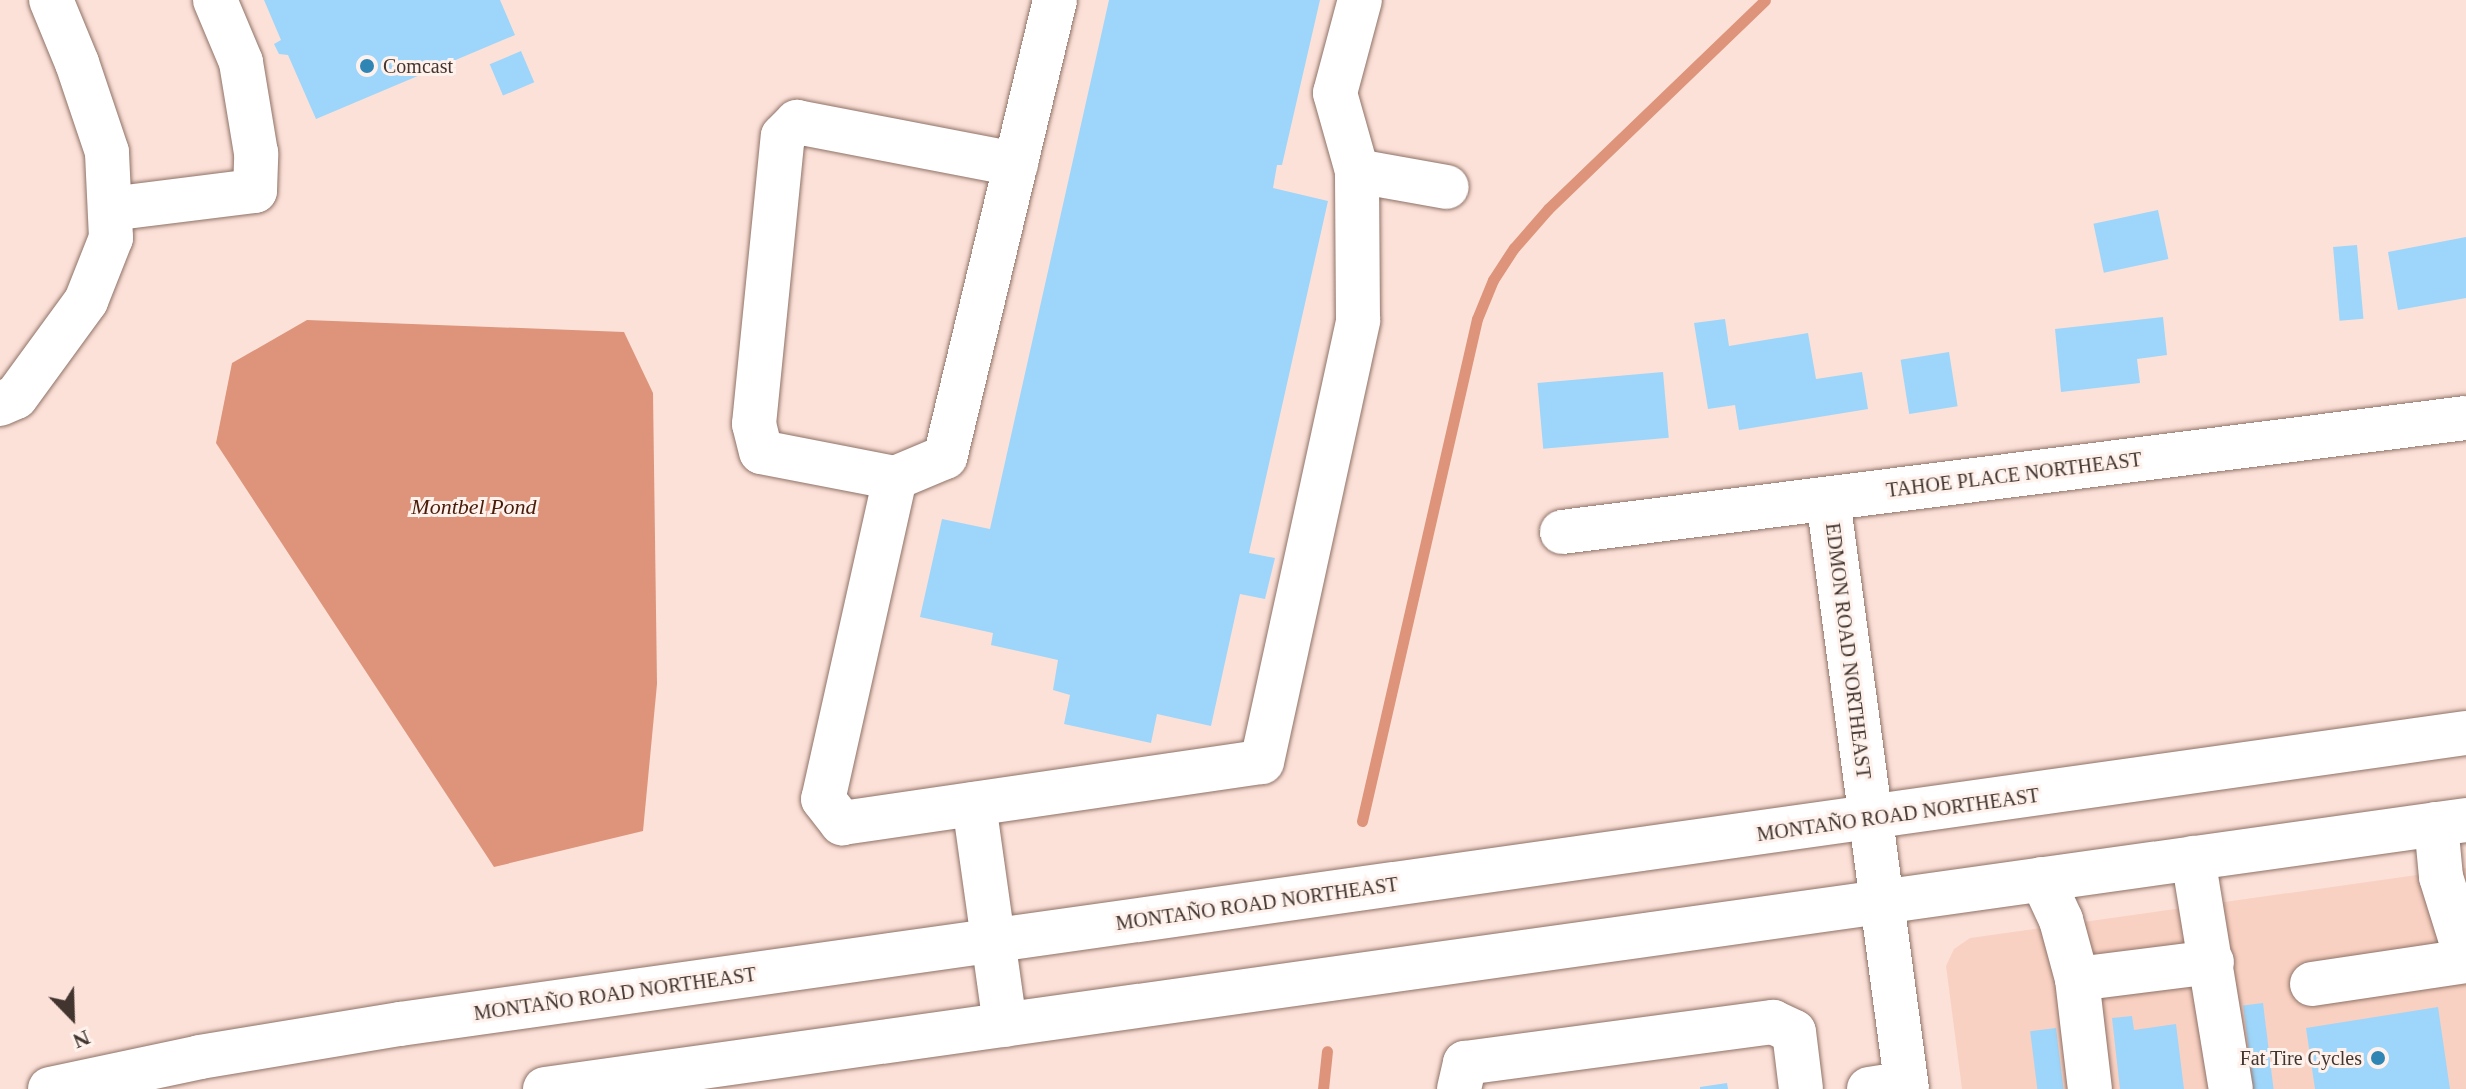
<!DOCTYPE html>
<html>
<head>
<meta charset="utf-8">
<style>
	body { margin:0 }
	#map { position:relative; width:2466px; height:1089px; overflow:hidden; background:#fce1d8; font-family:Georgia,serif }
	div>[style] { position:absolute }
	.built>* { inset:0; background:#f9d1c2 }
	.water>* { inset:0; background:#dd947a }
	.stream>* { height:11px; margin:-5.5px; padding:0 5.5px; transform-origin:5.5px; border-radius:5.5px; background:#dd947a }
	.building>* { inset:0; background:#9dd6fa; transform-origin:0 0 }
	.roads { filter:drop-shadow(0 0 2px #8f7267) drop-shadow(0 0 2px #8f7267) }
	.minor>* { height:44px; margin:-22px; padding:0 22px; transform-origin:22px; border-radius:22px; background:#fff }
	.major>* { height:44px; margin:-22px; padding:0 22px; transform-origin:22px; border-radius:22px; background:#fff }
	.dots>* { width:22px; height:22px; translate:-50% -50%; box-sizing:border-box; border:4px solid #fff2ed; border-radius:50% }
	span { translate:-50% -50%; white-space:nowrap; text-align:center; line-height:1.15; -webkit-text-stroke:6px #fff2ed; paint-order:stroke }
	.poi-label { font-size:20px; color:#423530 }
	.left { translate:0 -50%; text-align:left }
	.right { translate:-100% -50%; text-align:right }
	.street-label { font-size:20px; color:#423530 }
	.water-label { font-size:22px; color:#491b09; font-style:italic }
	.north { position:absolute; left:32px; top:977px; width:80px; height:80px; -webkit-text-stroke:6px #fff2ed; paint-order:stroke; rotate:157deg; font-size:22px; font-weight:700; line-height:32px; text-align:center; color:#423530 }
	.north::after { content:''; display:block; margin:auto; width:28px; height:36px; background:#423530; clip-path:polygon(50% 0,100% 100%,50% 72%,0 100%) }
</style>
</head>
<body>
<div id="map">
	<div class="built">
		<i style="clip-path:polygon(2466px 868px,2466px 1089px,1962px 1089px,1946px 966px,1954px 949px,1970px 938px)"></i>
	</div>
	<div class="water">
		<i style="clip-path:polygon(307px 320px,624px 332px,653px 393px,657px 684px,643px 831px,494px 867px,216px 443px,232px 363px)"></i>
	</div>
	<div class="stream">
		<i style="left:1362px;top:821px;width:515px;rotate:-77.1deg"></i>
		<i style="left:1477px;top:319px;width:42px;rotate:-67.7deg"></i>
		<i style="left:1493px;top:280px;width:38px;rotate:-57deg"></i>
		<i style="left:1514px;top:248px;width:52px;rotate:-48.9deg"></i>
		<i style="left:1548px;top:209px;width:301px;rotate:-43.9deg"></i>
		<i style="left:1323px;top:1089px;width:38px;rotate:-84deg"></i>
	</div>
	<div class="building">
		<i style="clip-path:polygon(264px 0,500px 0,515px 35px,316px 119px,288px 55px,279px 54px,274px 44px,281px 40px)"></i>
		<i style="clip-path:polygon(1109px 0,1320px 0,1282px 165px,1277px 165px,1273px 188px,1328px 201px,1249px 553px,1275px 558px,1265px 599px,1240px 594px,1211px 726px,1157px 714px,1151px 743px,1064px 724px,1070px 695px,1053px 690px,1058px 660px,991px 645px,993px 633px,920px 617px,942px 519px,990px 529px)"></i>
		<i style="left:521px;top:51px;width:34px;height:34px;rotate:67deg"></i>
		<i style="left:2158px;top:210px;width:50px;height:66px;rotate:78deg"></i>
		<i style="clip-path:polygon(2466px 237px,2466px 298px,2398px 310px,2388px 252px)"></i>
		<i style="left:2357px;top:245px;width:74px;height:24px;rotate:85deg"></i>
		<i style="clip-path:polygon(2163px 317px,2167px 355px,2137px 359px,2140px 383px,2061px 392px,2055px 329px)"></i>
		<i style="clip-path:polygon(1725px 319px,1729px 346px,1808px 333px,1816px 379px,1862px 372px,1868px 409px,1739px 430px,1735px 405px,1708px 409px,1694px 323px)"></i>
		<i style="left:1949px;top:352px;width:55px;height:49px;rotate:81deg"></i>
		<i style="left:1663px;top:372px;width:66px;height:126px;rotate:85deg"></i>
		<i style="left:2263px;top:1003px;width:87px;height:20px;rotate:83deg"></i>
		<i style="clip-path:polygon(2438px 1007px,2450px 1089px,2315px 1089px,2306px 1028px)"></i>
		<i style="clip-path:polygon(2132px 1016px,2134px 1030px,2176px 1024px,2184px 1089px,2120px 1089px,2112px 1018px)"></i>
		<i style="left:2056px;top:1028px;width:62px;height:26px;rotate:83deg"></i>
		<i style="clip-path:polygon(1727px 1083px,1728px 1089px,1700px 1089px,1700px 1087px)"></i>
	</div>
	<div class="roads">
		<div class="minor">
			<i style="left:1055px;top:0;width:470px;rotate:103.5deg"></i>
			<i style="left:945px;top:457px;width:54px;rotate:157.2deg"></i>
			<i style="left:895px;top:478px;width:329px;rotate:102.6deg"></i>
			<i style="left:823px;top:799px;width:31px;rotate:52deg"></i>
			<i style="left:842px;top:823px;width:424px;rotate:-8.3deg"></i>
			<i style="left:1262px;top:762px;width:452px;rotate:-77.7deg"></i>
			<i style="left:1358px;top:320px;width:149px;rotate:-90.4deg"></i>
			<i style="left:1357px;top:171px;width:81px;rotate:-105.8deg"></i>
			<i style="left:1335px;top:93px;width:96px;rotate:-75deg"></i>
			<i style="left:1357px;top:171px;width:91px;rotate:10.1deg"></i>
			<i style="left:110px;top:209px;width:146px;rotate:-7.1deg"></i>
			<i style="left:255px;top:191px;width:38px;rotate:-88deg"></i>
			<i style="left:256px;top:153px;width:92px;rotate:-99.4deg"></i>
			<i style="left:241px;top:62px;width:67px;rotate:-112.8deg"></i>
			<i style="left:0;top:404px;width:17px;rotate:-24deg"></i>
			<i style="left:16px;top:397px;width:119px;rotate:-53.9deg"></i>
			<i style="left:86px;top:301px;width:68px;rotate:-68.4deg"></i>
			<i style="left:111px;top:238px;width:86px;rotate:-92.7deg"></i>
			<i style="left:107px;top:152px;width:94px;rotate:-108.6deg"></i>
			<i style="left:77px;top:63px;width:68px;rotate:-112.4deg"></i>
			<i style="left:895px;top:478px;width:136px;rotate:-169deg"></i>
			<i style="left:761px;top:452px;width:29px;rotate:-104deg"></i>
			<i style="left:754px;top:424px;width:289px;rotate:-84.3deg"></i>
			<i style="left:783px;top:136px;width:20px;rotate:-45deg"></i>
			<i style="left:797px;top:122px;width:223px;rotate:10.9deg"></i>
			<i style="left:1828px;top:499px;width:595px;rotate:82.37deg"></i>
			<i style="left:1562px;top:532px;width:911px;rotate:-7.19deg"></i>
			<i style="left:974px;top:804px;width:223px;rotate:82deg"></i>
			<i style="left:2436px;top:824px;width:53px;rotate:84.6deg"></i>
			<i style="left:2441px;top:877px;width:84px;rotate:72.6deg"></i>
			<i style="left:2193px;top:858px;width:234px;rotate:80.7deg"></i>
			<i style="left:2042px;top:879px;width:45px;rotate:65.1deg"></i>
			<i style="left:2061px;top:920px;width:61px;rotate:74.8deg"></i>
			<i style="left:2077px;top:979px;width:111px;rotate:83.3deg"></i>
			<i style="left:2077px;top:979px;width:136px;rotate:-7.2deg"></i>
			<i style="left:2312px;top:984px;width:156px;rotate:-8.5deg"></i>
			<i style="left:1459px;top:1089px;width:27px;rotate:-77deg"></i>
			<i style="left:1465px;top:1063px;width:311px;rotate:-7.6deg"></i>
			<i style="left:1773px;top:1022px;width:23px;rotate:25deg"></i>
			<i style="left:1794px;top:1032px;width:57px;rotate:83deg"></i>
			<i style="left:1869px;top:1089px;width:37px;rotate:-9deg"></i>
		</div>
		<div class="major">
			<i style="left:50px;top:1089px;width:153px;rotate:-12deg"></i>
			<i style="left:200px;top:1057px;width:203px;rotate:-9.4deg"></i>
			<i style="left:400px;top:1024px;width:2086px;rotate:-8.02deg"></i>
			<i style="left:545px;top:1089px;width:1940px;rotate:-7.97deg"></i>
		</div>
	</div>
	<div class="dots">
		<i style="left:367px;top:66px;background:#2f86b5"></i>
		<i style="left:2378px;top:1058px;background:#2f86b5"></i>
	</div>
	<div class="poi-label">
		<span class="left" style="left:383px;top:66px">Comcast</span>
		<span class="right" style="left:2362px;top:1058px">Fat Tire Cycles</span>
	</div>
	<div class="street-label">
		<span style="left:2014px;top:475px;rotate:-7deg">TAHOE PLACE NORTHEAST</span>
		<span style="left:1848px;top:651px;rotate:83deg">EDMON ROAD NORTHEAST</span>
		<span style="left:1898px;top:815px;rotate:-8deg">MONTAÑO ROAD NORTHEAST</span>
		<span style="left:1257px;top:904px;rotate:-8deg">MONTAÑO ROAD NORTHEAST</span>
		<span style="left:615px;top:994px;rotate:-8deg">MONTAÑO ROAD NORTHEAST</span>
	</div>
	<div class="water-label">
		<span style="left:474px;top:507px">Montbel Pond</span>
	</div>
	<div class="north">N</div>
</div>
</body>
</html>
